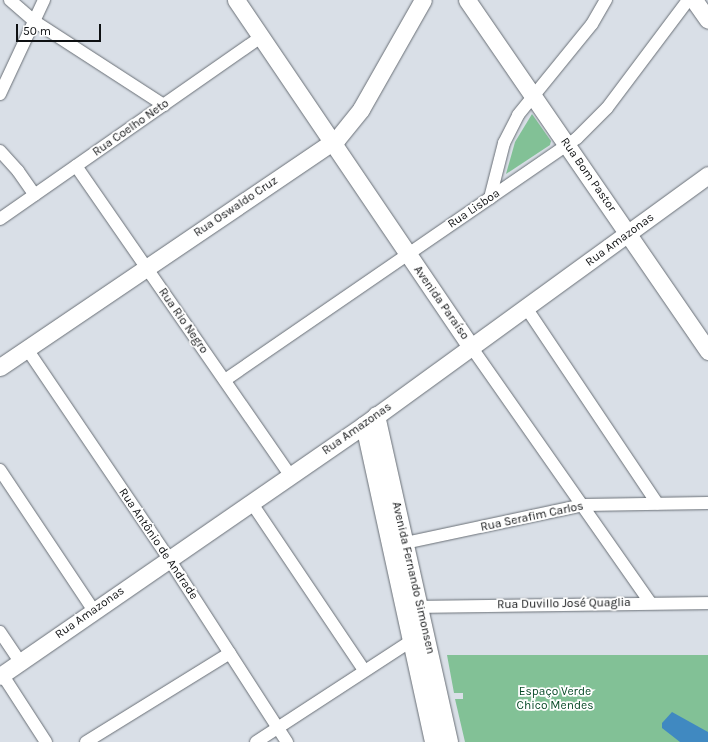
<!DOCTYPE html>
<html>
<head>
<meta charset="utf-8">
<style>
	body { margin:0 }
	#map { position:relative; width:708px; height:742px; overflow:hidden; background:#d9dfe7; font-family:Karla,sans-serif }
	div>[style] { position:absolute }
	.green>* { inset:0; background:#82c196 }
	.water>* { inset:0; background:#4089c1 }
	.roads { filter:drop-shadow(0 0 1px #696f76) drop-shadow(0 0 1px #696f76) }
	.street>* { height:12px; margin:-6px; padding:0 6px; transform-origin:6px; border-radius:6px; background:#fff }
	.secondary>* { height:17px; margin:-8.5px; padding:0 8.5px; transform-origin:8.5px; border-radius:8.5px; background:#fff }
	span { translate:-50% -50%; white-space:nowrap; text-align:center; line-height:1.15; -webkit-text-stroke:3.5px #fff; paint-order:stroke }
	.street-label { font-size:12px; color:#0e1012 }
	.park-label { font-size:12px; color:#0a4b29 }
	.scale { position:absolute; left:16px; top:24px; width:85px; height:18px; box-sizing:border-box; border:2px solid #0e1012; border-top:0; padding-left:5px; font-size:12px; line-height:14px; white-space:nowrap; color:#0e1012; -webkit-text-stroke:3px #fff; paint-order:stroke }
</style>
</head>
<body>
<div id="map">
	<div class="green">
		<i style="clip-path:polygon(532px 114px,551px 141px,550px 145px,506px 174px,515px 142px)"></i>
		<i style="clip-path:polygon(447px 655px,708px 655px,708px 742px,465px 742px,455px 699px,463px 699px,463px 693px,454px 693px)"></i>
	</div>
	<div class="water">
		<i style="clip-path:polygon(672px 712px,708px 732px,708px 742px,680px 742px,662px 728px,662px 723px)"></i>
	</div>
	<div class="roads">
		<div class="street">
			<i style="left:10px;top:0;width:32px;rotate:41deg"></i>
			<i style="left:34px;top:21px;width:155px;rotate:32.9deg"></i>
			<i style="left:0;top:94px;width:104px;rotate:-64.9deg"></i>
			<i style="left:0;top:151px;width:27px;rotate:48deg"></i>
			<i style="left:18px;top:171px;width:29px;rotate:55deg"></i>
			<i style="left:76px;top:166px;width:376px;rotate:55.3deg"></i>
			<i style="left:490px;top:198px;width:57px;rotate:-75.7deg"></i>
			<i style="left:504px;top:143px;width:31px;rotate:-63deg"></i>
			<i style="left:518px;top:115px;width:117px;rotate:-50.9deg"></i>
			<i style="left:592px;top:24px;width:28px;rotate:-60deg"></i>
			<i style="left:0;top:219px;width:318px;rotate:-34.9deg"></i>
			<i style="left:527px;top:309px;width:234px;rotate:56.2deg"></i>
			<i style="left:472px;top:348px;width:310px;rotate:55deg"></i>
			<i style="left:27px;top:349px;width:254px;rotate:55.9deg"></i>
			<i style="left:169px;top:559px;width:218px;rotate:57.2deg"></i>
			<i style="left:225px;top:380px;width:427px;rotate:-34.5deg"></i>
			<i style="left:577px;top:138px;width:42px;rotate:-45deg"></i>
			<i style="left:607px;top:108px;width:135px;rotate:-53.1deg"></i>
			<i style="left:0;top:470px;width:169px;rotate:56.3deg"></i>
			<i style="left:251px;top:502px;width:202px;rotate:56.1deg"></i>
			<i style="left:405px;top:543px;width:183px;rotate:-12deg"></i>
			<i style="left:584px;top:505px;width:124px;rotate:-0.9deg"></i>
			<i style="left:419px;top:607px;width:289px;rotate:-0.8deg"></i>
			<i style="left:0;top:632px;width:36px;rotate:56deg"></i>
			<i style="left:2px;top:674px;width:81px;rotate:57.1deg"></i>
			<i style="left:86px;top:742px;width:169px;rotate:-31.7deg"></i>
			<i style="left:256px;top:742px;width:185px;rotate:-33.1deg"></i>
		</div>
		<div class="secondary">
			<i style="left:236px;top:0;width:420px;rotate:55.9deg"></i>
			<i style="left:467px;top:0;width:426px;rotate:55.5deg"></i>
			<i style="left:694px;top:0;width:24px;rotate:55deg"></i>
			<i style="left:0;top:367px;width:407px;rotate:-34.1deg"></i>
			<i style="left:337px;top:139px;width:38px;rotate:-51deg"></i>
			<i style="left:361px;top:109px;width:125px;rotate:-60.4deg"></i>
			<i style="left:376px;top:415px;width:335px;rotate:77.4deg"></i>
			<i style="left:364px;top:425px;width:324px;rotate:77.7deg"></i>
			<i style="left:0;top:676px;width:442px;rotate:-34.6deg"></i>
			<i style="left:364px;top:425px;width:425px;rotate:-36deg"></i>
		</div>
	</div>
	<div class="street-label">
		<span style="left:131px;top:128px;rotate:-35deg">Rua Coelho Neto</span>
		<span style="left:588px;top:175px;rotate:55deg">Rua Bom Pastor</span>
		<span style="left:236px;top:207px;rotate:-34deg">Rua Oswaldo Cruz</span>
		<span style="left:474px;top:209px;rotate:-34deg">Rua Lisboa</span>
		<span style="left:620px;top:240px;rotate:-36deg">Rua Amazonas</span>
		<span style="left:441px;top:303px;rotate:55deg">Avenida Paraíso</span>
		<span style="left:183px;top:321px;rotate:55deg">Rua Rio Negro</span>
		<span style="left:357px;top:429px;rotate:-35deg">Rua Amazonas</span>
		<span style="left:532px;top:517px;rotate:-12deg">Rua Serafim Carlos</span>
		<span style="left:158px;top:544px;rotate:56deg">Rua Antônio de Andrade</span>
		<span style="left:413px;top:578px;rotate:77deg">Avenida Fernando Simonsen</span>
		<span style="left:564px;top:604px;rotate:-1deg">Rua Duvillo José Quaglia</span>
		<span style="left:90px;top:613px;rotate:-35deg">Rua Amazonas</span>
	</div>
	<div class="park-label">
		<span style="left:555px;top:699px">Espaço Verde<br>Chico Mendes</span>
	</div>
	<div class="scale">50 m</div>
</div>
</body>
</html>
